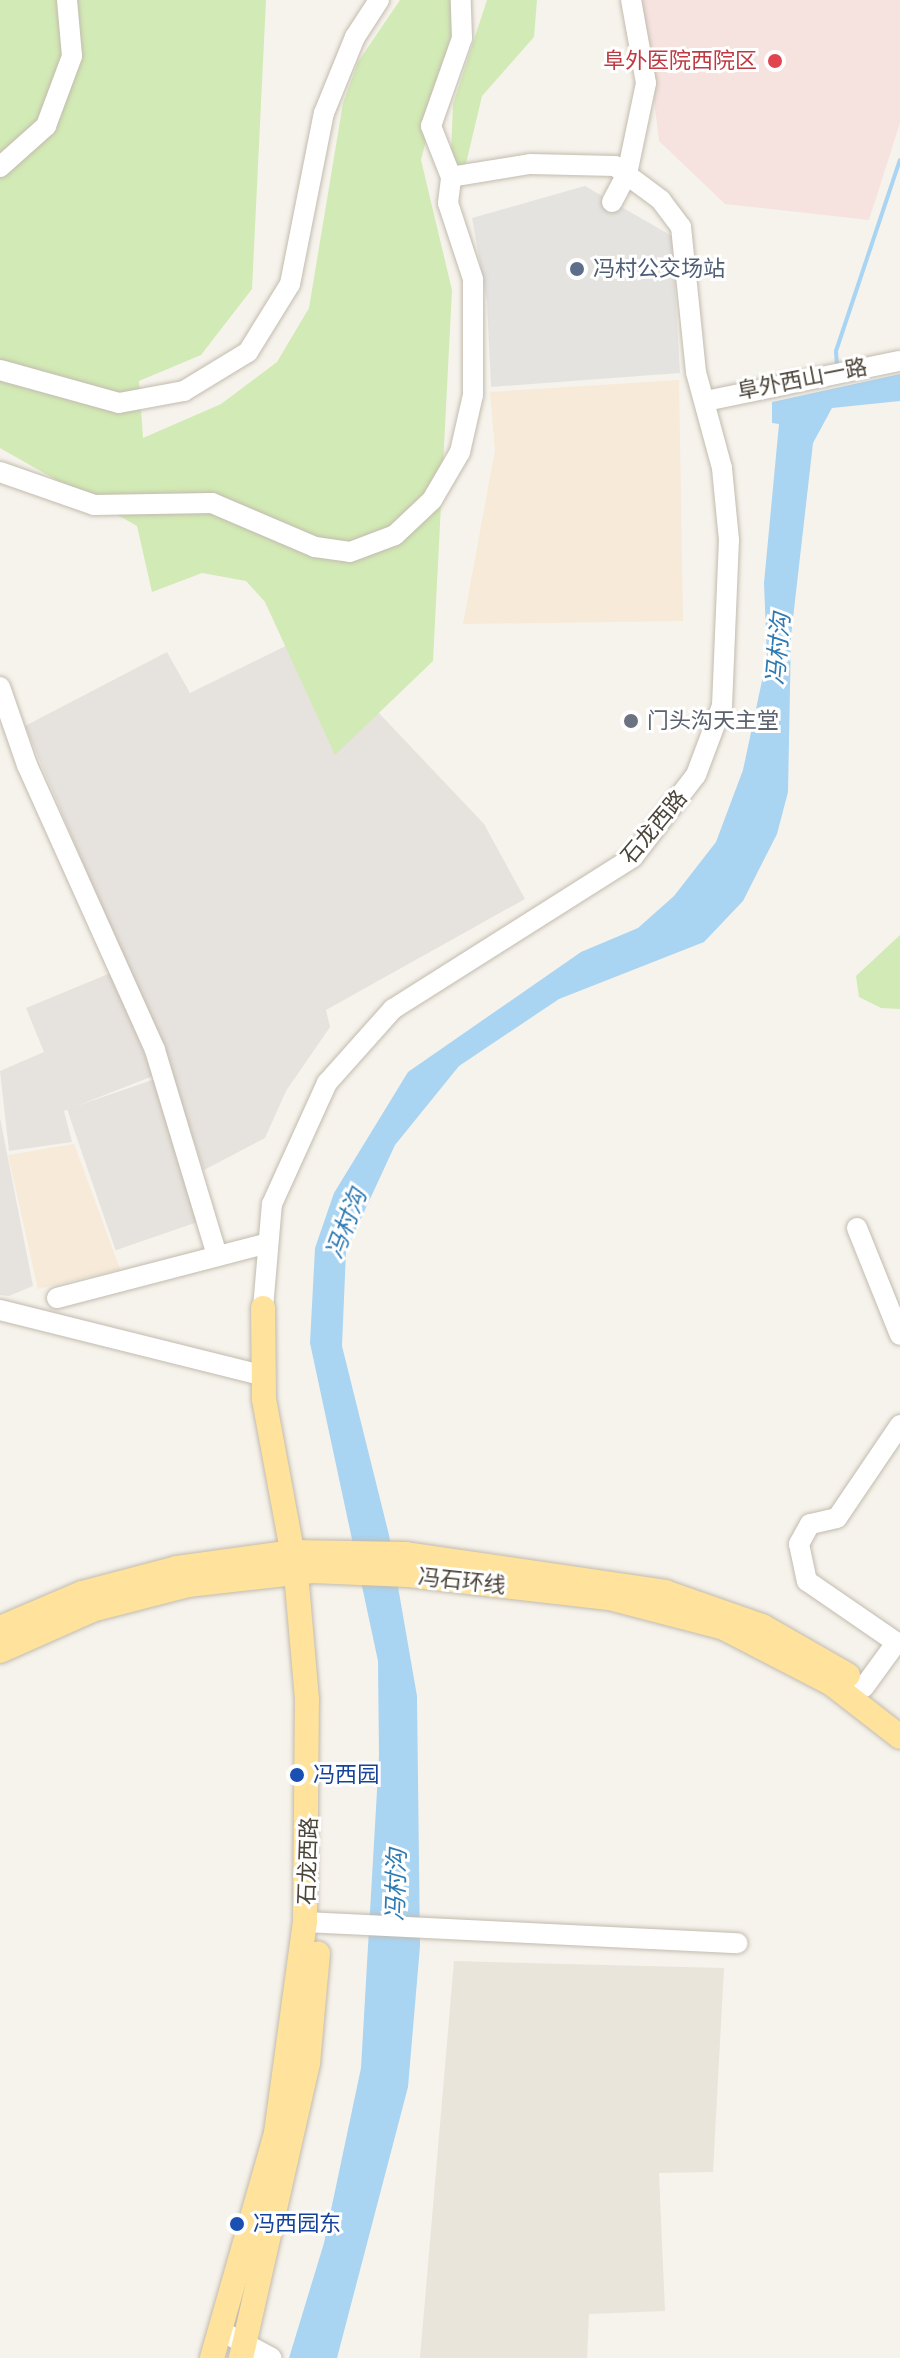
<!DOCTYPE html>
<html>
<head>
<meta charset="utf-8">
<style>
	body { margin:0 }
	#map { position:relative; width:900px; height:2358px; overflow:hidden; background:#f6f3ec; font-family:"Fira Sans Condensed","Noto Sans SC",sans-serif }
	div>[style] { position:absolute }
	.residential>* { inset:0; background:#eae5da }
	.commercial>* { inset:0; background:#f7ead8 }
	.industrial>* { inset:0; background:#e6e2dd; transform-origin:0 0 }
	.medical>* { inset:0; background:#f6e3e0 }
	.green>* { inset:0; background:#d2eab5 }
	.parking>* { inset:0; background:#e5e3e0 }
	.water>* { inset:0; background:#a9d4f2 }
	.stream>* { height:4px; margin:-2px; padding:0 2px; transform-origin:2px; border-radius:2px; background:#a9d4f2 }
	.roads { filter:drop-shadow(0 0 2px #c2bbae) drop-shadow(0 0 2px #c2bbae) }
	.minor>* { height:20px; margin:-10px; padding:0 10px; transform-origin:10px; border-radius:10px; background:#fff }
	.major>* { height:24px; margin:-12px; padding:0 12px; transform-origin:12px; border-radius:12px; background:#ffe39c }
	.dots>* { width:22px; height:22px; translate:-50% -50%; box-sizing:border-box; border:4px solid #fff; border-radius:50% }
	span { translate:-50% -50%; white-space:nowrap; text-align:center; line-height:1.15; -webkit-text-stroke:6px #fff; paint-order:stroke }
	.health-label { font-size:22px; color:#be3a42 }
	.right { translate:-100% -50%; text-align:right }
	.service-label { font-size:22px; color:#4e5e75 }
	.left { translate:0 -50%; text-align:left }
	.street-label { font-size:22px; color:#4b4439 }
	.worship-label { font-size:22px; color:#5b616d }
	.transit-label { font-size:22px; color:#164399 }
	.water-label { font-size:24px; color:#2e7ab2; font-style:italic }
</style>
</head>
<body>
<div id="map">
	<div class="residential">
		<i style="clip-path:polygon(454px 1961px,724px 1968px,713px 2172px,659px 2173px,665px 2311px,589px 2314px,587px 2358px,420px 2358px)"></i>
	</div>
	<div class="commercial">
		<i style="clip-path:polygon(679px 380px,683px 621px,463px 624px,495px 450px,490px 392px)"></i>
		<i style="clip-path:polygon(74px 1144px,120px 1269px,38px 1289px,8px 1155px)"></i>
	</div>
	<div class="industrial">
		<i style="clip-path:polygon(306px 636px,484px 824px,525px 899px,326px 1010px,330px 1027px,286px 1091px,265px 1138px,204px 1170px,162px 1050px,25px 726px,167px 652px,190px 693px)"></i>
		<i style="clip-path:polygon(113px 972px,153px 1076px,64px 1111px,72px 1142px,9px 1151px,0 1071px,44px 1052px,26px 1008px)"></i>
		<i style="left:155px;top:1079px;width:149px;height:93px;rotate:71deg"></i>
		<i style="clip-path:polygon(0 1118px,33px 1286px,9px 1296px,0 1295px)"></i>
	</div>
	<div class="medical">
		<i style="clip-path:polygon(642px 0,900px 0,900px 123px,869px 220px,725px 204px,659px 141px)"></i>
	</div>
	<div class="green">
		<i style="clip-path:polygon(0 0,266px 0,252px 289px,201px 355px,139px 381px,143px 438px,221px 404px,277px 362px,309px 308px,343px 103px,358px 62px,400px 0,451px 0,452px 40px,421px 160px,452px 290px,433px 661px,335px 755px,265px 602px,246px 581px,202px 573px,152px 592px,137px 526px,0 448px)"></i>
		<i style="clip-path:polygon(487px 0,537px 0,534px 37px,482px 96px,464px 172px,451px 154px,453px 104px)"></i>
		<i style="clip-path:polygon(900px 935px,900px 1009px,881px 1008px,859px 997px,856px 976px)"></i>
	</div>
	<div class="parking">
		<i style="clip-path:polygon(585px 186px,672px 236px,680px 373px,491px 387px,487px 302px,472px 218px)"></i>
	</div>
	<div class="water">
		<i style="clip-path:polygon(900px 374px,900px 401px,832px 408px,813px 443px,791px 636px,788px 792px,777px 834px,743px 901px,704px 942px,559px 999px,459px 1066px,395px 1145px,346px 1251px,342px 1346px,389px 1535px,417px 1696px,420px 1946px,408px 2087px,337px 2358px,289px 2358px,324px 2243px,361px 2068px,379px 1756px,378px 1661px,310px 1343px,315px 1248px,334px 1193px,408px 1072px,581px 952px,638px 928px,674px 896px,716px 842px,743px 770px,767px 657px,764px 583px,779px 424px,772px 423px,772px 402px)"></i>
	</div>
	<div class="stream">
		<i style="left:837px;top:366px;width:15px;rotate:-94deg"></i>
		<i style="left:836px;top:351px;width:201px;rotate:-71.5deg"></i>
	</div>
	<div class="roads">
		<div class="minor">
			<i style="left:0;top:167px;width:62px;rotate:-41.7deg"></i>
			<i style="left:46px;top:126px;width:75px;rotate:-69.6deg"></i>
			<i style="left:72px;top:56px;width:56px;rotate:-95.1deg"></i>
			<i style="left:612px;top:202px;width:32px;rotate:-62deg"></i>
			<i style="left:627px;top:174px;width:93px;rotate:-78.2deg"></i>
			<i style="left:646px;top:83px;width:84px;rotate:-100.2deg"></i>
			<i style="left:0;top:370px;width:123px;rotate:15.5deg"></i>
			<i style="left:119px;top:403px;width:66px;rotate:-10.5deg"></i>
			<i style="left:184px;top:391px;width:75px;rotate:-31.4deg"></i>
			<i style="left:248px;top:352px;width:80px;rotate:-58.3deg"></i>
			<i style="left:290px;top:284px;width:174px;rotate:-78.8deg"></i>
			<i style="left:324px;top:113px;width:82px;rotate:-67.8deg"></i>
			<i style="left:355px;top:37px;width:44px;rotate:-57deg"></i>
			<i style="left:706px;top:401px;width:198px;rotate:-11.7deg"></i>
			<i style="left:0;top:472px;width:100px;rotate:19.3deg"></i>
			<i style="left:94px;top:505px;width:118px;rotate:-1deg"></i>
			<i style="left:212px;top:503px;width:112px;rotate:23.1deg"></i>
			<i style="left:315px;top:547px;width:35px;rotate:8deg"></i>
			<i style="left:350px;top:552px;width:48px;rotate:-20.7deg"></i>
			<i style="left:395px;top:535px;width:51px;rotate:-43.4deg"></i>
			<i style="left:432px;top:500px;width:56px;rotate:-59.7deg"></i>
			<i style="left:460px;top:452px;width:58px;rotate:-77.2deg"></i>
			<i style="left:473px;top:395px;width:116px;rotate:-90deg"></i>
			<i style="left:473px;top:279px;width:80px;rotate:-108.2deg"></i>
			<i style="left:448px;top:203px;width:26px;rotate:-83deg"></i>
			<i style="left:0;top:687px;width:83px;rotate:70.9deg"></i>
			<i style="left:27px;top:765px;width:312px;rotate:65.8deg"></i>
			<i style="left:155px;top:1050px;width:215px;rotate:73.2deg"></i>
			<i style="left:857px;top:1228px;width:115px;rotate:68.1deg"></i>
			<i style="left:57px;top:1298px;width:215px;rotate:-14.6deg"></i>
			<i style="left:263px;top:1308px;width:104px;rotate:-85.1deg"></i>
			<i style="left:272px;top:1204px;width:133px;rotate:-65.6deg"></i>
			<i style="left:327px;top:1083px;width:99px;rotate:-48.3deg"></i>
			<i style="left:393px;top:1009px;width:284px;rotate:-32.3deg"></i>
			<i style="left:633px;top:857px;width:103px;rotate:-52.5deg"></i>
			<i style="left:696px;top:775px;width:74px;rotate:-69.4deg"></i>
			<i style="left:722px;top:706px;width:166px;rotate:-87.6deg"></i>
			<i style="left:729px;top:540px;width:72px;rotate:-95.6deg"></i>
			<i style="left:722px;top:468px;width:99px;rotate:-105.2deg"></i>
			<i style="left:696px;top:372px;width:146px;rotate:-95.9deg"></i>
			<i style="left:681px;top:227px;width:34px;rotate:-127deg"></i>
			<i style="left:661px;top:200px;width:57px;rotate:-143.5deg"></i>
			<i style="left:615px;top:166px;width:85px;rotate:-178.7deg"></i>
			<i style="left:530px;top:164px;width:80px;rotate:170.7deg"></i>
			<i style="left:451px;top:177px;width:55px;rotate:-111.4deg"></i>
			<i style="left:431px;top:126px;width:93px;rotate:-70.6deg"></i>
			<i style="left:462px;top:38px;width:38px;rotate:-92deg"></i>
			<i style="left:0;top:1310px;width:272px;rotate:14deg"></i>
			<i style="left:900px;top:1425px;width:112px;rotate:124.1deg"></i>
			<i style="left:837px;top:1518px;width:28px;rotate:167deg"></i>
			<i style="left:810px;top:1524px;width:23px;rotate:119deg"></i>
			<i style="left:799px;top:1544px;width:38px;rotate:78deg"></i>
			<i style="left:807px;top:1581px;width:113px;rotate:34.5deg"></i>
			<i style="left:864px;top:1687px;width:54px;rotate:-54deg"></i>
			<i style="left:305px;top:1922px;width:433px;rotate:2.8deg"></i>
			<i style="left:223px;top:2332px;width:55px;rotate:28deg"></i>
		</div>
		<div class="major">
			<i style="left:0;top:1628px;width:89px;rotate:-23.1deg"></i>
			<i style="left:82px;top:1593px;width:98px;rotate:-14.7deg"></i>
			<i style="left:177px;top:1568px;width:116px;rotate:-7.9deg"></i>
			<i style="left:292px;top:1552px;width:114px;rotate:1deg"></i>
			<i style="left:406px;top:1554px;width:262px;rotate:8.3deg"></i>
			<i style="left:665px;top:1592px;width:103px;rotate:19.3deg"></i>
			<i style="left:762px;top:1626px;width:99px;rotate:29.7deg"></i>
			<i style="left:0;top:1651px;width:101px;rotate:-24deg"></i>
			<i style="left:92px;top:1610px;width:99px;rotate:-14.6deg"></i>
			<i style="left:188px;top:1585px;width:125px;rotate:-6.4deg"></i>
			<i style="left:312px;top:1571px;width:97px;rotate:2.4deg"></i>
			<i style="left:409px;top:1575px;width:201px;rotate:6.6deg"></i>
			<i style="left:609px;top:1598px;width:119px;rotate:14.6deg"></i>
			<i style="left:724px;top:1628px;width:122px;rotate:27.4deg"></i>
			<i style="left:832px;top:1684px;width:86px;rotate:37.9deg"></i>
			<i style="left:212px;top:2358px;width:234px;rotate:-74.1deg"></i>
			<i style="left:276px;top:2133px;width:213px;rotate:-82.2deg"></i>
			<i style="left:305px;top:1922px;width:223px;rotate:-89.5deg"></i>
			<i style="left:307px;top:1699px;width:127px;rotate:-95deg"></i>
			<i style="left:296px;top:1572px;width:176px;rotate:-100.5deg"></i>
			<i style="left:264px;top:1399px;width:91px;rotate:-90.6deg"></i>
			<i style="left:241px;top:2358px;width:303px;rotate:-77.2deg"></i>
			<i style="left:308px;top:2063px;width:110px;rotate:-84.8deg"></i>
		</div>
	</div>
	<div class="dots">
		<i style="left:775px;top:61px;background:#e0444e"></i>
		<i style="left:577px;top:269px;background:#5c6f8a"></i>
		<i style="left:631px;top:721px;background:#6b7280"></i>
		<i style="left:297px;top:1775px;background:#1a4fb4"></i>
		<i style="left:237px;top:2224px;background:#1a4fb4"></i>
	</div>
	<div class="health-label">
		<span class="right" style="left:757px;top:61px">阜外医院西院区</span>
	</div>
	<div class="service-label">
		<span class="left" style="left:593px;top:269px">冯村公交场站</span>
	</div>
	<div class="street-label">
		<span style="left:802px;top:379px;rotate:-11deg">阜外西山一路</span>
		<span style="left:654px;top:827px;rotate:-50deg">石龙西路</span>
		<span style="left:462px;top:1581px;rotate:6deg">冯石环线</span>
		<span style="left:308px;top:1861px;rotate:-88deg">石龙西路</span>
	</div>
	<div class="worship-label">
		<span class="left" style="left:647px;top:721px">门头沟天主堂</span>
	</div>
	<div class="transit-label">
		<span class="left" style="left:313px;top:1775px">冯西园</span>
		<span class="left" style="left:253px;top:2224px">冯西园东</span>
	</div>
	<div class="water-label">
		<span style="left:779px;top:649px;rotate:-85deg">冯村沟</span>
		<span style="left:347px;top:1224px;rotate:-69deg">冯村沟</span>
		<span style="left:397px;top:1885px;rotate:-88deg">冯村沟</span>
	</div>
</div>
</body>
</html>
